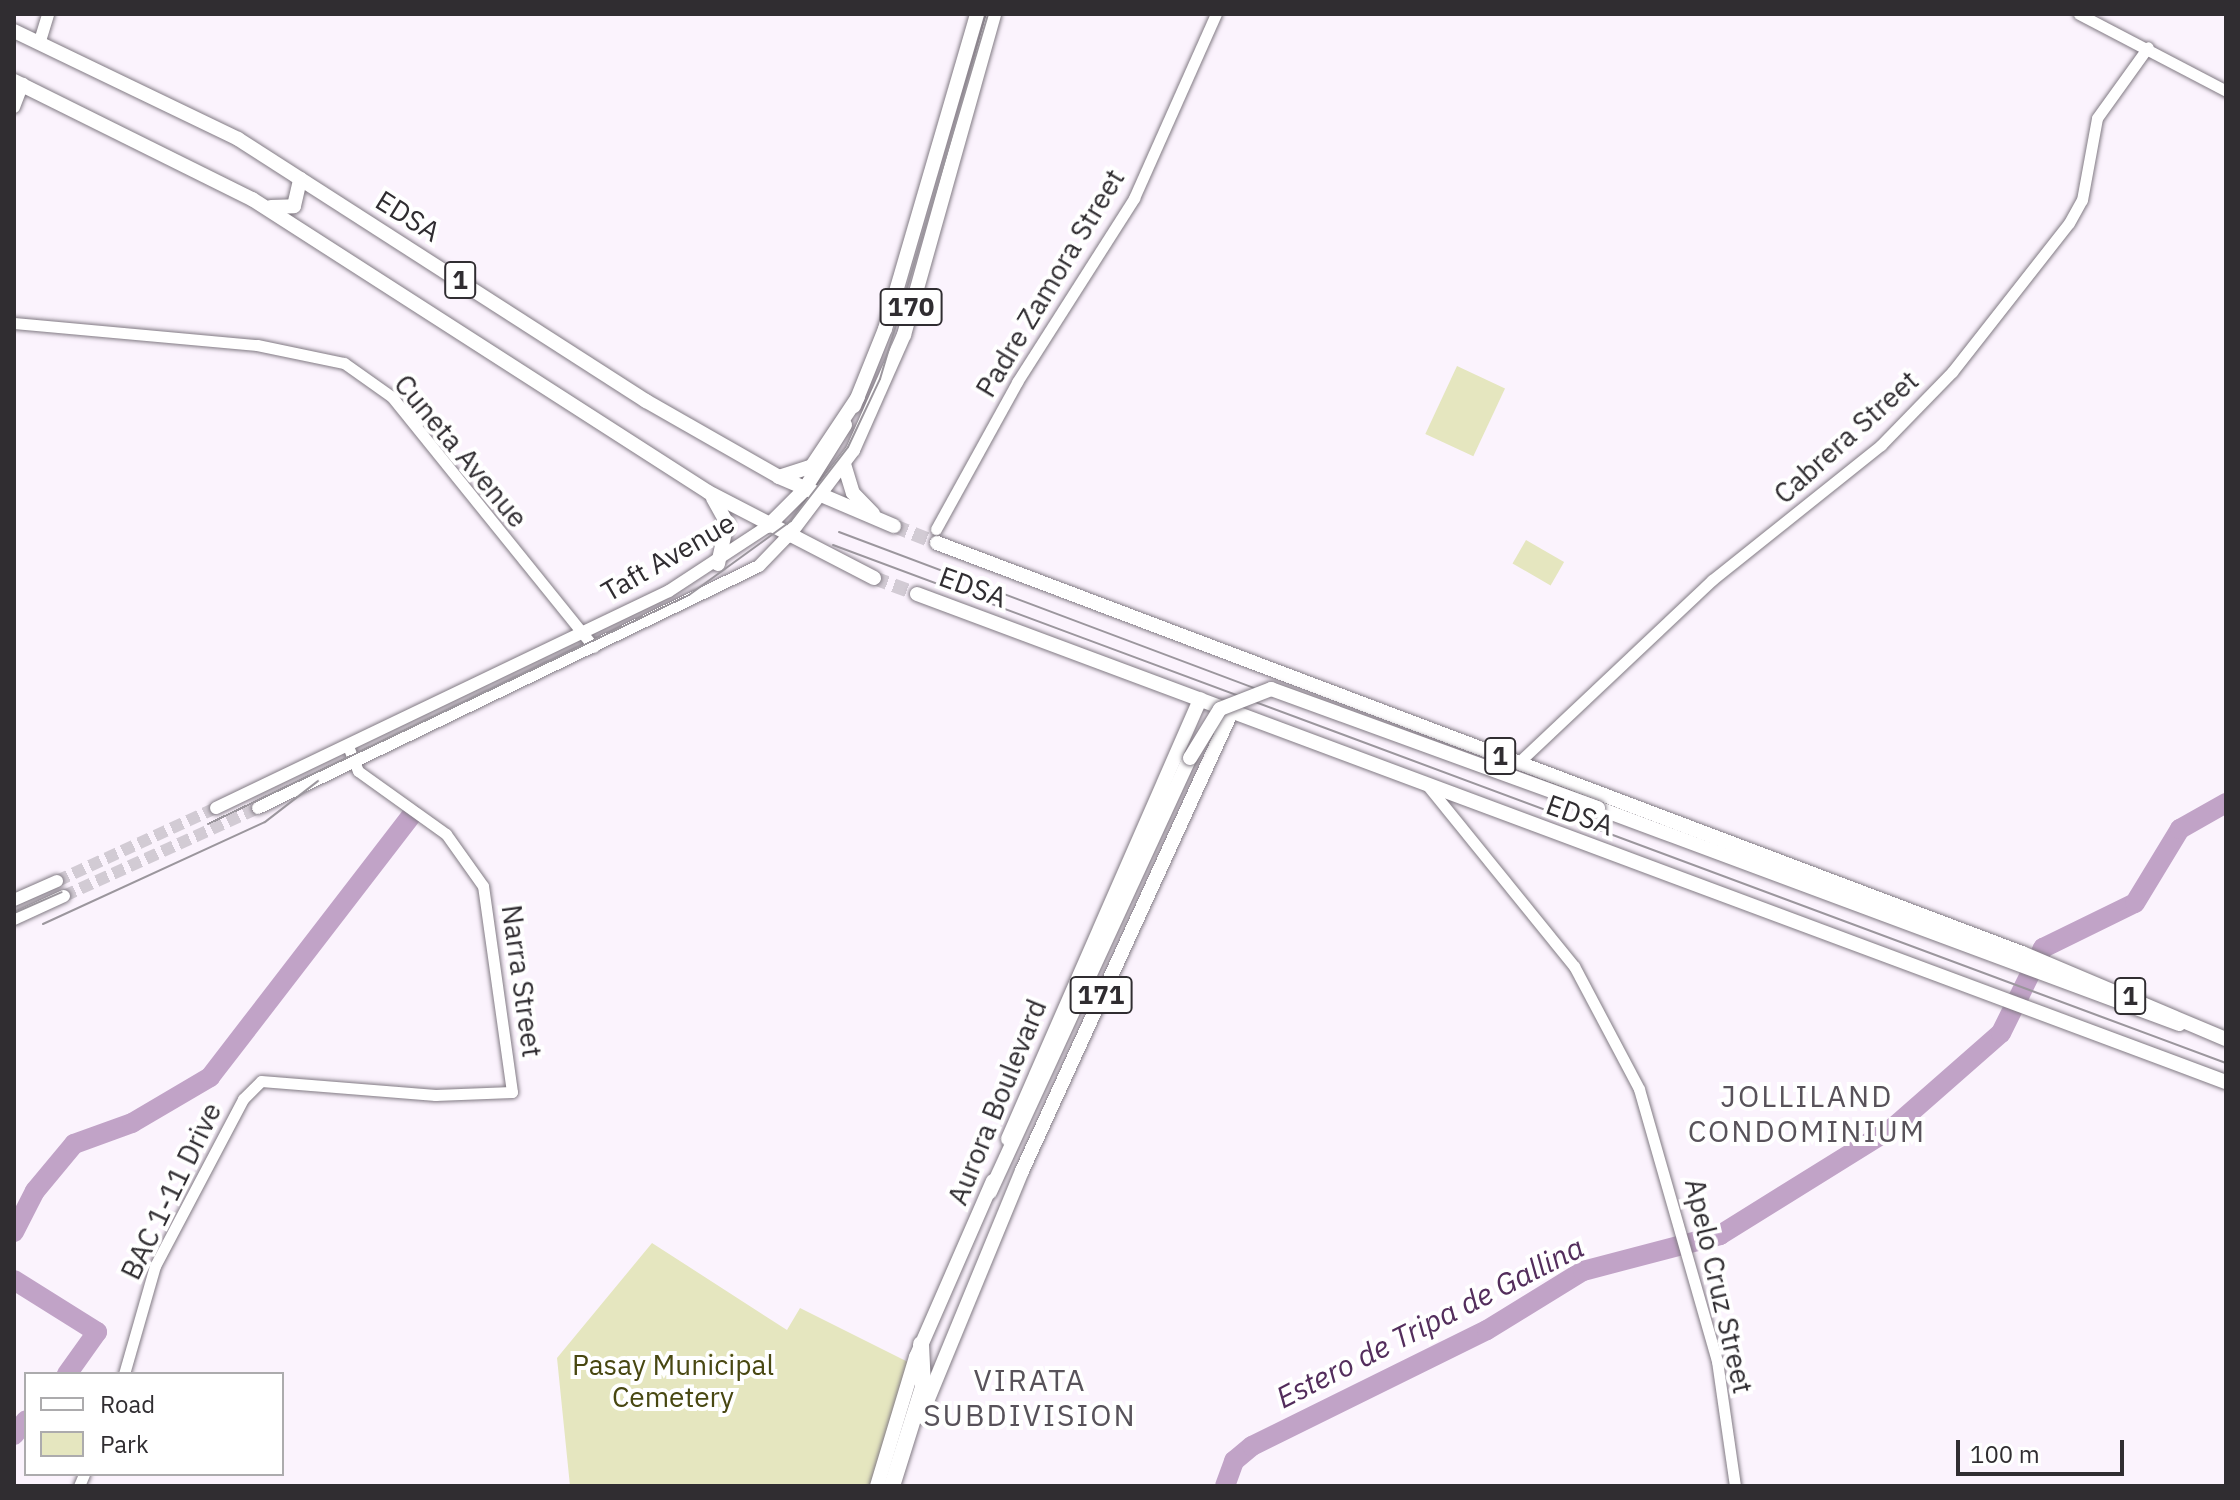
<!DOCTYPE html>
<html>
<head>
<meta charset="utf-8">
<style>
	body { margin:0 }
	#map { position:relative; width:2240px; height:1500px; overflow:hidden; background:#fbf3fd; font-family:"IBM Plex Sans",sans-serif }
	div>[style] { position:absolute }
	.green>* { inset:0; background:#e5e6bf; transform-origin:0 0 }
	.river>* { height:20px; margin:-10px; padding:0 10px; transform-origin:10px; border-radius:10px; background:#c1a3c7 }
	.secondary-tunnel>* { height:12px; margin-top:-6px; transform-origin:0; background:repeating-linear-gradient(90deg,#d2cbd4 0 12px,transparent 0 18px) }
	.trunk-tunnel>* { height:14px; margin-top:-7px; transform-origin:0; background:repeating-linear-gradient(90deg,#d2cbd4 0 14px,transparent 0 21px) }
	.roads { filter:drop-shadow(0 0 2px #817a83) drop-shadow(0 0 2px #817a83) }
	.tertiary>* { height:11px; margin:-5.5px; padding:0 5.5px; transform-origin:5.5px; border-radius:5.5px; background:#fff }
	.secondary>* { height:12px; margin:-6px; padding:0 6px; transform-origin:6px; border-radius:6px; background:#fff }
	.primary>* { height:14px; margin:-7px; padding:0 7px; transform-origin:7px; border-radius:7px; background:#fff }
	.trunk>* { height:14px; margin:-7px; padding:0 7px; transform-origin:7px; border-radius:7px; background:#fff }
	.motorway>* { height:16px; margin:-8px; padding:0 8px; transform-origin:8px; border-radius:8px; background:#fff }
	.tram>* { height:2px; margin:-1px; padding:0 1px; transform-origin:1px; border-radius:1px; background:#9b969d }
	.bridges { filter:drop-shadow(0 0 2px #817a83) drop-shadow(0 0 2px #817a83) }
	.trunk-bridge>* { height:14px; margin:-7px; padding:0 7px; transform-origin:7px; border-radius:7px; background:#fff }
	span { translate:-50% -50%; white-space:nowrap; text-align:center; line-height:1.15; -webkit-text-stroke:8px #fff; paint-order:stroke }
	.shield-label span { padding:2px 6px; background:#fff; border:2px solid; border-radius:6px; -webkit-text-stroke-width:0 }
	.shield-label { font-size:26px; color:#302d31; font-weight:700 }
	.street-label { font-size:28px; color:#302d31 }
	.park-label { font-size:28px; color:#484711 }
	.neighbourhood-label { font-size:30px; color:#58525a; letter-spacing:2px }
	.water-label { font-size:30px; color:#532d5c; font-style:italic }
	.frame { position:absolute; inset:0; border:16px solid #302d31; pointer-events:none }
	.legend { position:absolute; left:24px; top:1372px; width:260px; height:104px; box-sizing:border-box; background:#fff; border:2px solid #acabad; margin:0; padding:10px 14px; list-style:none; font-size:24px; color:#302d31 }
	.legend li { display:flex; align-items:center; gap:16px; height:40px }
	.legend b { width:40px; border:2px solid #acabad }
	.scale { position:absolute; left:1956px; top:1440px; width:168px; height:36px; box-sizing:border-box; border:4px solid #302d31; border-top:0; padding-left:10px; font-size:24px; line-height:28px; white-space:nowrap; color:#302d31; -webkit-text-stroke:6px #fff; paint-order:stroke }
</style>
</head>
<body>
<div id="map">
	<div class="green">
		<i style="left:1457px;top:366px;width:53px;height:75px;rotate:25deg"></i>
		<i style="left:1526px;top:540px;width:44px;height:27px;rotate:30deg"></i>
		<i style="clip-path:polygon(652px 1243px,787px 1330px,800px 1308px,910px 1363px,871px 1486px,570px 1486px,557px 1358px)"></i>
	</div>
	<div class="river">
		<i style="left:14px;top:1232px;width:46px;rotate:-62.9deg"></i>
		<i style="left:35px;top:1191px;width:61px;rotate:-50.3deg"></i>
		<i style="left:74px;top:1144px;width:62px;rotate:-19.9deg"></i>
		<i style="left:132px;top:1123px;width:91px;rotate:-30.5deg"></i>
		<i style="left:210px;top:1077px;width:331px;rotate:-52.4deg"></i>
		<i style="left:14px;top:1280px;width:98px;rotate:32.1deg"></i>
		<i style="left:97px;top:1332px;width:52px;rotate:125.5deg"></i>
		<i style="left:14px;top:1435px;width:19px;rotate:-51deg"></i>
		<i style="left:1225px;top:1486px;width:27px;rotate:-70deg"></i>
		<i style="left:1234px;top:1461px;width:23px;rotate:-40deg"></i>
		<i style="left:1252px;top:1446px;width:262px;rotate:-26.3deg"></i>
		<i style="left:1487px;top:1330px;width:113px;rotate:-31.6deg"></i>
		<i style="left:1583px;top:1271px;width:142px;rotate:-14.7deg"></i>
		<i style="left:1720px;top:1235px;width:206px;rotate:-31.9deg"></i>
		<i style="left:1895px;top:1126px;width:141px;rotate:-41.3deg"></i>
		<i style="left:2001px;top:1033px;width:95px;rotate:-63.7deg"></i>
		<i style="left:2043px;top:948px;width:102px;rotate:-26.1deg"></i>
		<i style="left:2135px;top:903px;width:87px;rotate:-58.7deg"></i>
		<i style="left:2180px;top:829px;width:53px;rotate:-29.5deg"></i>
	</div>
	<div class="secondary-tunnel">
		<i style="left:57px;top:881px;width:175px;rotate:-24.7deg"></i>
		<i style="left:64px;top:896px;width:213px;rotate:-24.4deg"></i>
	</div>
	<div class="trunk-tunnel">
		<i style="left:894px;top:526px;width:46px;rotate:21.6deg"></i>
		<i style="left:874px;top:578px;width:46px;rotate:20.4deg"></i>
	</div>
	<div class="roads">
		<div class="tertiary">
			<i style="left:2079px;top:14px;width:166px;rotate:27.6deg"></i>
			<i style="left:14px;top:323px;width:244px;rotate:5.2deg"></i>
			<i style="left:257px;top:345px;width:89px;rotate:11.7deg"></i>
			<i style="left:344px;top:363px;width:59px;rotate:35.3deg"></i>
			<i style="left:392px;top:397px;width:321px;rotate:51.1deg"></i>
			<i style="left:936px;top:529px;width:168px;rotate:-61.1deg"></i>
			<i style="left:1017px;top:382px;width:218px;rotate:-57.5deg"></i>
			<i style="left:1134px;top:198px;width:201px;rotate:-66deg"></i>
			<i style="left:1518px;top:763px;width:267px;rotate:-43.3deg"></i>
			<i style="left:1712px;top:580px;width:216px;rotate:-38.6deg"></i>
			<i style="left:1881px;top:445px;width:102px;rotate:-45.8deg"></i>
			<i style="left:1952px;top:372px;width:189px;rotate:-51.9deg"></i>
			<i style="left:2069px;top:223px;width:26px;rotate:-61deg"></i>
			<i style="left:2082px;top:200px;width:83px;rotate:-79.6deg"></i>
			<i style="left:2097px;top:118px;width:87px;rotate:-54.3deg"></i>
			<i style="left:1428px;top:786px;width:232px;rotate:51deg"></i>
			<i style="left:1574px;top:966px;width:139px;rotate:62.1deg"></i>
			<i style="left:1639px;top:1089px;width:283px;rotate:74deg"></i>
			<i style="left:1717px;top:1361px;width:126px;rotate:81.8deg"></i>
			<i style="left:124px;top:1374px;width:112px;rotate:-74deg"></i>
			<i style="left:155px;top:1266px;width:189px;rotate:-62.2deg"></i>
			<i style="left:243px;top:1099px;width:25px;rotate:-45deg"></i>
			<i style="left:261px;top:1081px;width:175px;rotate:4.6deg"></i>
			<i style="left:435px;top:1095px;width:77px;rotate:-2.2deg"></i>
			<i style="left:512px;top:1092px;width:208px;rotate:-98deg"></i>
			<i style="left:483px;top:886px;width:64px;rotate:-125.4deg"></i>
			<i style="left:446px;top:834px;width:108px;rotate:-144.4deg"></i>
			<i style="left:358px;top:771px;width:27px;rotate:-112deg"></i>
			<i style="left:79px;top:1486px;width:13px;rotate:-67deg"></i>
		</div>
		<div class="secondary">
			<i style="left:40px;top:41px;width:28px;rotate:-73deg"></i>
			<i style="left:14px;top:107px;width:25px;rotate:-69deg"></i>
			<i style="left:216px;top:808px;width:502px;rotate:-25.6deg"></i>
			<i style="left:669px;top:591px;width:118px;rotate:-33.3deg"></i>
			<i style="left:258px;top:808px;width:556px;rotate:-25.78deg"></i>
			<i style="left:759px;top:566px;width:42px;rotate:-46deg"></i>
			<i style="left:14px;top:900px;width:47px;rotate:-23.8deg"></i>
			<i style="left:14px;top:919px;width:55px;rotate:-24.7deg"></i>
		</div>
		<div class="primary">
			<i style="left:854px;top:406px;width:83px;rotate:-68.1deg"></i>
			<i style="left:885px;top:329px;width:328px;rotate:-73.7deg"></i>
			<i style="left:768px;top:526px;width:51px;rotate:-45deg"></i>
			<i style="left:804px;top:490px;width:77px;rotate:-57.8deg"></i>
			<i style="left:788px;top:536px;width:108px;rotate:-52.9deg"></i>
			<i style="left:853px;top:450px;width:126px;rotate:-66.1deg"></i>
			<i style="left:904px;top:335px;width:333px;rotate:-74.3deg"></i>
			<i style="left:1008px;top:1139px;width:480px;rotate:-66.4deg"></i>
			<i style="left:921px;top:1416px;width:265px;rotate:-67.6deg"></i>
			<i style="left:1022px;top:1171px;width:506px;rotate:-65.46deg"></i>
			<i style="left:877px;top:1486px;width:135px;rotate:-73.2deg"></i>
			<i style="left:916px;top:1357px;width:192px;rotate:-66.4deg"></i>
		</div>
		<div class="trunk">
			<i style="left:14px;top:31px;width:249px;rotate:25.7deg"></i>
			<i style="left:238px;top:139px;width:485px;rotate:32.7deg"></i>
			<i style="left:646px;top:401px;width:153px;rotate:29.7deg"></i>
			<i style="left:779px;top:477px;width:125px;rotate:23.1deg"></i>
			<i style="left:14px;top:81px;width:266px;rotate:26.4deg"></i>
			<i style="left:252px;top:199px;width:542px;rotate:32.72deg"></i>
			<i style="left:708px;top:492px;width:187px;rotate:27.4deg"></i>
			<i style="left:271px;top:207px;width:23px;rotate:-2deg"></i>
			<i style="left:294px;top:206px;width:28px;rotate:-77deg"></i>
			<i style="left:844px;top:464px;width:30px;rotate:73deg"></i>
			<i style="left:853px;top:493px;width:29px;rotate:46deg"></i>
			<i style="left:779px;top:477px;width:35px;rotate:-18deg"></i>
			<i style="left:812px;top:466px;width:83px;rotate:-56.3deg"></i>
			<i style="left:713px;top:498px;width:29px;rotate:61deg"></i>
			<i style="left:727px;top:523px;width:42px;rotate:102.4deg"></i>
			<i style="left:937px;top:543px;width:1160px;rotate:20.7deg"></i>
			<i style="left:2022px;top:953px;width:221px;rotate:22.9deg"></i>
			<i style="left:917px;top:594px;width:1397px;rotate:20.45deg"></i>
			<i style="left:1598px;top:808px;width:620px;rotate:20.39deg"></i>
			<i style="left:990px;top:1192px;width:478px;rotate:-65.3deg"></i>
		</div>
		<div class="motorway">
			<i style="left:892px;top:1486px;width:104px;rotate:-72.6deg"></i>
			<i style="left:923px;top:1387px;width:43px;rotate:-92.7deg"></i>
		</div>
	</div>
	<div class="tram">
		<i style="left:839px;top:532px;width:443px;rotate:20.6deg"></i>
		<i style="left:833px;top:545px;width:1486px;rotate:20.4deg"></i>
		<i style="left:208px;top:824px;width:533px;rotate:-25.46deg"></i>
		<i style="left:689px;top:595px;width:126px;rotate:-36deg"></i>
		<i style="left:791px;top:521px;width:93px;rotate:-52.4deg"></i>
		<i style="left:848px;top:447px;width:75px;rotate:-64.8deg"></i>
		<i style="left:880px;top:379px;width:381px;rotate:-73.5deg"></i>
		<i style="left:14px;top:913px;width:52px;rotate:-23.6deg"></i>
		<i style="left:43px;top:924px;width:244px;rotate:-24.7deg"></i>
		<i style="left:265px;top:822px;width:67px;rotate:-37.7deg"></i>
	</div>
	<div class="bridges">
		<div class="trunk-bridge">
			<i style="left:1190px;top:758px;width:57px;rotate:-58.5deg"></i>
			<i style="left:1220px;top:709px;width:55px;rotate:-21.4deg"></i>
			<i style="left:1271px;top:689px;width:348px;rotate:20deg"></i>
		</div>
	</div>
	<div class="shield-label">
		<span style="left:460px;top:280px">1</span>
		<span style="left:911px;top:307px">170</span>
		<span style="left:1500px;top:756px">1</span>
		<span style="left:1101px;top:995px">171</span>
		<span style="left:2130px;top:996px">1</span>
	</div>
	<div class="street-label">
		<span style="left:408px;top:216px;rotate:32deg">EDSA</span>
		<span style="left:1050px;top:283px;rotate:-59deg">Padre Zamora Street</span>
		<span style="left:1846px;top:437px;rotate:-42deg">Cabrera Street</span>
		<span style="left:461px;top:451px;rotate:50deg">Cuneta Avenue</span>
		<span style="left:668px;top:557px;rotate:-30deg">Taft Avenue</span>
		<span style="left:973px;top:587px;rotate:20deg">EDSA</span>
		<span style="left:1580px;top:815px;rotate:20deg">EDSA</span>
		<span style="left:522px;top:981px;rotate:82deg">Narra Street</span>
		<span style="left:997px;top:1102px;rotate:-68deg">Aurora Boulevard</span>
		<span style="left:171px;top:1191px;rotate:-64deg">BAC 1-11 Drive</span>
		<span style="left:1719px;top:1286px;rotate:77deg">Apelo Cruz Street</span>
	</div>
	<div class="park-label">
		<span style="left:673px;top:1381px">Pasay Municipal<br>Cemetery</span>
	</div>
	<div class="neighbourhood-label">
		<span style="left:1807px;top:1113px">JOLLILAND<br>CONDOMINIUM</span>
		<span style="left:1030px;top:1397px">VIRATA<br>SUBDIVISION</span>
	</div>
	<div class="water-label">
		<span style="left:1430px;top:1322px;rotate:-27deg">Estero de Tripa de Gallina</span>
	</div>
	<div class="frame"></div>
	<ul class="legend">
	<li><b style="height:10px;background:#fff"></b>Road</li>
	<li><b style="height:22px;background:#e5e6bf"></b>Park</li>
	</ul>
	<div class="scale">100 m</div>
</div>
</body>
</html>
